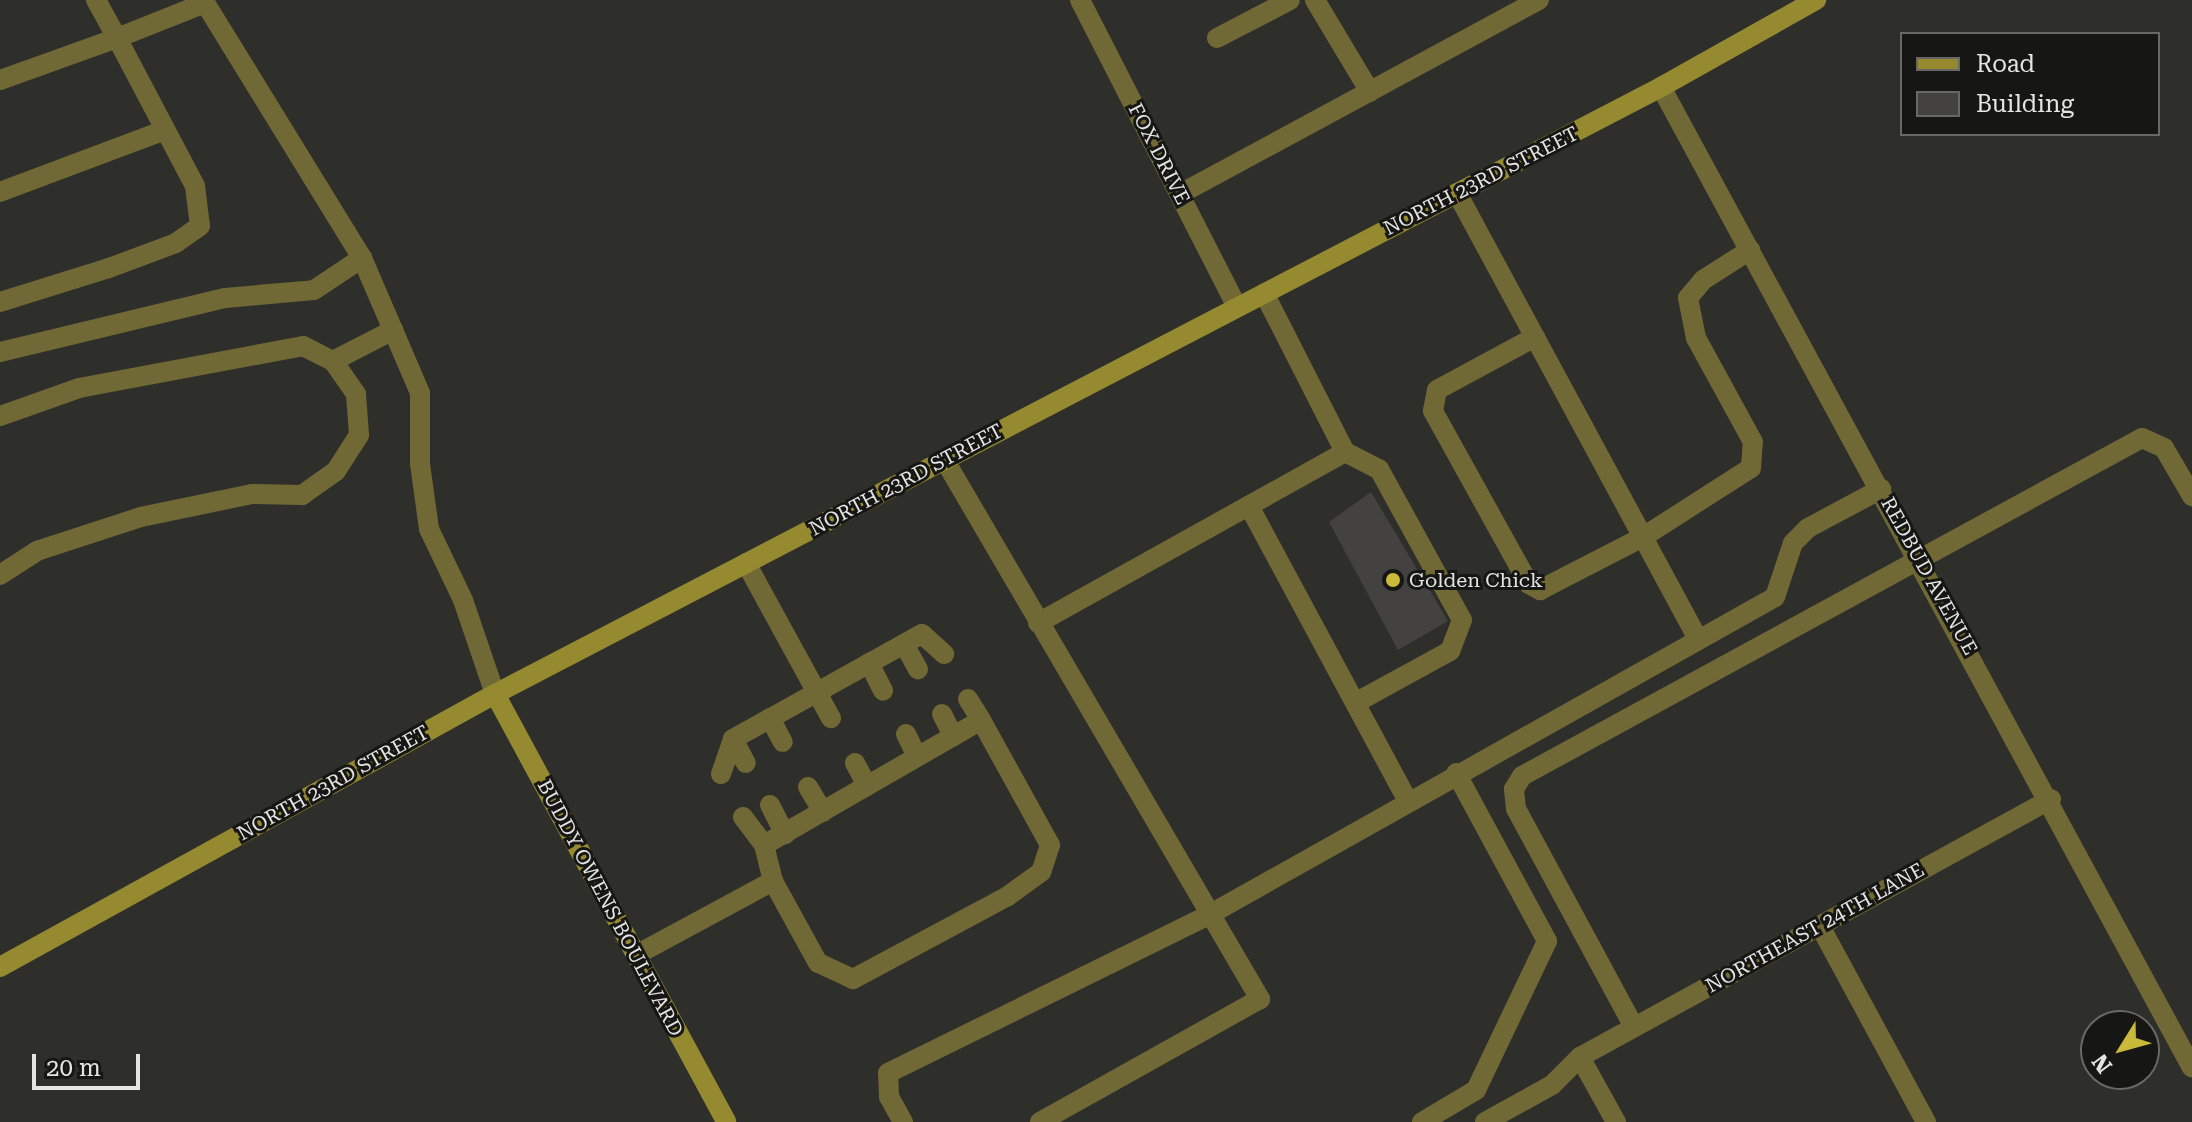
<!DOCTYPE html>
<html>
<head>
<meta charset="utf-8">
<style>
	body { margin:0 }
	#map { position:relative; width:2192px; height:1122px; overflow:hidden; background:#2e2e2b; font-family:"Roboto Serif",serif }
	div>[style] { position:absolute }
	.building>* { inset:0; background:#434240 }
	.lane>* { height:20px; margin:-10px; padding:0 10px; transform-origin:10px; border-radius:10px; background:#706935 }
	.street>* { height:20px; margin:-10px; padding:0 10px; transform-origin:10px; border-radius:10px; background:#706935 }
	.secondary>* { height:20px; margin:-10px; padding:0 10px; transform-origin:10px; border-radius:10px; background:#958a30 }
	.dots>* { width:22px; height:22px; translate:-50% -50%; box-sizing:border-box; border:4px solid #161615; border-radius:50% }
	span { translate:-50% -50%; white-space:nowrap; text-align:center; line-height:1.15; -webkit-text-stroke:6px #161615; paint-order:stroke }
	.street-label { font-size:20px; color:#e4e4e2 }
	.poi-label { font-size:20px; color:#e4e4e2 }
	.left { translate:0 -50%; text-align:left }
	.legend { position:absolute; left:1900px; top:32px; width:260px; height:104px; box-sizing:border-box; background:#161615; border:2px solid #686867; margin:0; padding:10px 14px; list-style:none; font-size:24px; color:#e4e4e2 }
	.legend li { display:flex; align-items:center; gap:16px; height:40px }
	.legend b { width:40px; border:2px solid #686867 }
	.north { position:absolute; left:2080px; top:1010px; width:80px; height:80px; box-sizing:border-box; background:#161615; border:2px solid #686867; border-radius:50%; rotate:233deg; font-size:22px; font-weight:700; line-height:32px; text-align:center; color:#e4e4e2 }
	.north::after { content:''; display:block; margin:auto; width:28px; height:36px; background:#caba3a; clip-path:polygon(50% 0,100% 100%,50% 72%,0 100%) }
	.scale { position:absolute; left:32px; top:1054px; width:108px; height:36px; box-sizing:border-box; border:4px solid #e4e4e2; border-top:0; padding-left:10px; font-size:24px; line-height:28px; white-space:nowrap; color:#e4e4e2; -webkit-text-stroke:6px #161615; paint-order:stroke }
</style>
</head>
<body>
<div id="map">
	<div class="building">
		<i style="clip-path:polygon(1371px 492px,1448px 621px,1398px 650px,1329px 522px)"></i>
	</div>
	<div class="lane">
		<i style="left:96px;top:0;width:43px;rotate:61.1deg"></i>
		<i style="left:117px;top:38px;width:95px;rotate:-21.7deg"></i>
		<i style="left:1315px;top:0;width:107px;rotate:59.1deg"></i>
		<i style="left:1217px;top:38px;width:82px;rotate:-27.5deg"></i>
		<i style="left:0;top:80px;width:124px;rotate:-19.7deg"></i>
		<i style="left:117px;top:38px;width:167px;rotate:62.2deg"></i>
		<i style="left:195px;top:186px;width:40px;rotate:82.9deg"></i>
		<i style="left:200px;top:226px;width:29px;rotate:145deg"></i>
		<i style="left:176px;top:243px;width:72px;rotate:159.5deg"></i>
		<i style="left:109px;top:268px;width:114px;rotate:162.7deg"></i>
		<i style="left:0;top:192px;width:176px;rotate:-20.6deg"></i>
		<i style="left:1457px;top:193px;width:507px;rotate:61.62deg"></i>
		<i style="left:1180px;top:194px;width:408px;rotate:-28.4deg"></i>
		<i style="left:362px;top:258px;width:78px;rotate:66.7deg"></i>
		<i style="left:1535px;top:337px;width:111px;rotate:151.6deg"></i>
		<i style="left:1437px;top:390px;width:21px;rotate:101deg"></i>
		<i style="left:1433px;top:411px;width:198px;rotate:61deg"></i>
		<i style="left:1529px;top:584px;width:13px;rotate:29deg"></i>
		<i style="left:1540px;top:590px;width:116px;rotate:-27.2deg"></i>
		<i style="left:1643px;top:537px;width:128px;rotate:-32.6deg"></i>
		<i style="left:1751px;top:468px;width:26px;rotate:-86deg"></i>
		<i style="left:1753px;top:442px;width:119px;rotate:-118.7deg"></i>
		<i style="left:1696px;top:338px;width:41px;rotate:-101.3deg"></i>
		<i style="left:1688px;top:298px;width:23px;rotate:-50deg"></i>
		<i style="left:1703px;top:280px;width:56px;rotate:-32.6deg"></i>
		<i style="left:0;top:352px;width:231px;rotate:-13.5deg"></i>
		<i style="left:225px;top:298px;width:89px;rotate:-5.1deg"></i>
		<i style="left:314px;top:290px;width:58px;rotate:-33.7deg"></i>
		<i style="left:362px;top:258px;width:303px;rotate:-121.6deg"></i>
		<i style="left:333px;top:361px;width:68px;rotate:-27.3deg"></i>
		<i style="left:393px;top:330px;width:69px;rotate:66.8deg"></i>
		<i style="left:420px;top:393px;width:71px;rotate:90deg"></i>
		<i style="left:420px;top:464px;width:66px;rotate:82.1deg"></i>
		<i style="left:429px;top:529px;width:79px;rotate:64.4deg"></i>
		<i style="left:463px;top:600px;width:99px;rotate:71.2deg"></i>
		<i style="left:0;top:416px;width:84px;rotate:-19.5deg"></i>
		<i style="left:79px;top:388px;width:228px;rotate:-10.6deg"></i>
		<i style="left:303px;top:346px;width:34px;rotate:27deg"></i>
		<i style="left:333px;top:361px;width:40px;rotate:55.1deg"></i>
		<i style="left:356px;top:394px;width:41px;rotate:85.8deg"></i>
		<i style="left:359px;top:435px;width:43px;rotate:122.6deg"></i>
		<i style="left:336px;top:471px;width:42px;rotate:144.8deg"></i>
		<i style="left:302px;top:495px;width:50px;rotate:-178.9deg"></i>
		<i style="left:252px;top:494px;width:113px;rotate:168.3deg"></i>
		<i style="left:141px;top:517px;width:109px;rotate:161.9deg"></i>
		<i style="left:37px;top:551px;width:44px;rotate:147deg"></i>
		<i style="left:1345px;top:452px;width:38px;rotate:27deg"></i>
		<i style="left:1379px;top:469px;width:172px;rotate:61.2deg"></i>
		<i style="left:1462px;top:620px;width:33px;rotate:111deg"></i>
		<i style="left:1450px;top:651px;width:108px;rotate:151.3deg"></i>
		<i style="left:944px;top:459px;width:626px;rotate:59.66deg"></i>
		<i style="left:1260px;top:999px;width:252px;rotate:150.8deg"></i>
		<i style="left:1249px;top:506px;width:334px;rotate:61.7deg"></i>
		<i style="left:746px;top:563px;width:177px;rotate:61.3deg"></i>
		<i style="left:1038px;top:623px;width:351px;rotate:-29.1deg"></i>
		<i style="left:1345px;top:452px;width:178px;rotate:-117deg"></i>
		<i style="left:904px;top:644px;width:29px;rotate:61deg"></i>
		<i style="left:869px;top:663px;width:31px;rotate:63deg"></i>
		<i style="left:968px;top:699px;width:25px;rotate:58deg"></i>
		<i style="left:942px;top:714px;width:25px;rotate:63deg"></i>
		<i style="left:770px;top:718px;width:27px;rotate:62deg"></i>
		<i style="left:906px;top:734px;width:25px;rotate:64deg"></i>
		<i style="left:733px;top:739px;width:27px;rotate:62deg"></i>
		<i style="left:855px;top:763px;width:26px;rotate:62deg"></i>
		<i style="left:721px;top:774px;width:37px;rotate:-71deg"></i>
		<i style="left:733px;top:739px;width:216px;rotate:-29.1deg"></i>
		<i style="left:922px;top:634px;width:30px;rotate:42deg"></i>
		<i style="left:808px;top:787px;width:29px;rotate:59deg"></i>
		<i style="left:770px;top:805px;width:33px;rotate:63deg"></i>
		<i style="left:743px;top:817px;width:35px;rotate:53deg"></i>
		<i style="left:1820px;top:926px;width:223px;rotate:61.6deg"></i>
		<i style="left:636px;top:955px;width:156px;rotate:-28.4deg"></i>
		<i style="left:773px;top:881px;width:37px;rotate:-104deg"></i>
		<i style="left:764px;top:845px;width:250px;rotate:-29.9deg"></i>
		<i style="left:981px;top:720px;width:143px;rotate:61.1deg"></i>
		<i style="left:1050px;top:845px;width:28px;rotate:108deg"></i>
		<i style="left:1041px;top:872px;width:41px;rotate:144deg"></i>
		<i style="left:1008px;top:896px;width:176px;rotate:151.8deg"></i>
		<i style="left:853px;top:979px;width:38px;rotate:-155deg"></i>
		<i style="left:818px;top:963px;width:94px;rotate:-118.8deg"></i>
		<i style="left:1634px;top:1027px;width:248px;rotate:-118.4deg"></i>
		<i style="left:1516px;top:809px;width:20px;rotate:-96deg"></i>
		<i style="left:1514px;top:789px;width:15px;rotate:-58deg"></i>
		<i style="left:1522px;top:776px;width:706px;rotate:-28.6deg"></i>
		<i style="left:2142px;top:438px;width:24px;rotate:24deg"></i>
		<i style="left:2164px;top:448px;width:56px;rotate:59.7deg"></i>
		<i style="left:903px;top:1122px;width:29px;rotate:-119deg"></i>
		<i style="left:889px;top:1097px;width:24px;rotate:-92deg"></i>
		<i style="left:888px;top:1073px;width:356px;rotate:-26.2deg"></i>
		<i style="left:1207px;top:916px;width:651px;rotate:-29.32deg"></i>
		<i style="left:1775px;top:597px;width:57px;rotate:-71.6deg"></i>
		<i style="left:1793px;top:543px;width:21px;rotate:-45deg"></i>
		<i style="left:1808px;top:528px;width:83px;rotate:-28.1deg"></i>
		<i style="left:1422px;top:1122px;width:63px;rotate:-30.7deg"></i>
		<i style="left:1476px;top:1090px;width:165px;rotate:-64.5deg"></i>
		<i style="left:1547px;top:941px;width:191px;rotate:-118.4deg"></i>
		<i style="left:1485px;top:1122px;width:77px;rotate:-28.9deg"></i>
		<i style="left:1552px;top:1085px;width:40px;rotate:-45deg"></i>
	</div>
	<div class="street">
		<i style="left:1080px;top:0;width:345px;rotate:62.9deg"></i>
		<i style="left:1661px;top:87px;width:1115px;rotate:61.57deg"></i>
		<i style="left:1616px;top:1122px;width:74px;rotate:-119deg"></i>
		<i style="left:1580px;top:1057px;width:537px;rotate:-28.71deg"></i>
	</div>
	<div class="secondary">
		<i style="left:495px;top:694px;width:486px;rotate:61.6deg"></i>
		<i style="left:0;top:967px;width:565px;rotate:-28.88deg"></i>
		<i style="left:495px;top:694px;width:1315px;rotate:-27.5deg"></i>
		<i style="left:1661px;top:87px;width:178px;rotate:-29.3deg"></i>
	</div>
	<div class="dots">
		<i style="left:1393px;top:580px;background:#caba3a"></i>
	</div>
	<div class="street-label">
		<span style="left:1159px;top:154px;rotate:63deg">FOX DRIVE</span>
		<span style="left:1481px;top:181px;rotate:-27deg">NORTH 23RD STREET</span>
		<span style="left:906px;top:480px;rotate:-28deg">NORTH 23RD STREET</span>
		<span style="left:1929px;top:576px;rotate:61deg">REDBUD AVENUE</span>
		<span style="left:333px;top:783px;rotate:-29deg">NORTH 23RD STREET</span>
		<span style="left:610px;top:908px;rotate:62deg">BUDDY OWENS BOULEVARD</span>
		<span style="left:1815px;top:928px;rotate:-29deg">NORTHEAST 24TH LANE</span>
	</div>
	<div class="poi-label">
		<span class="left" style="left:1409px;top:580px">Golden Chick</span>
	</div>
	<ul class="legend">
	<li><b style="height:10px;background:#958a30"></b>Road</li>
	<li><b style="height:22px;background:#434240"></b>Building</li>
	</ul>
	<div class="north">N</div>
	<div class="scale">20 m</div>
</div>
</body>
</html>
